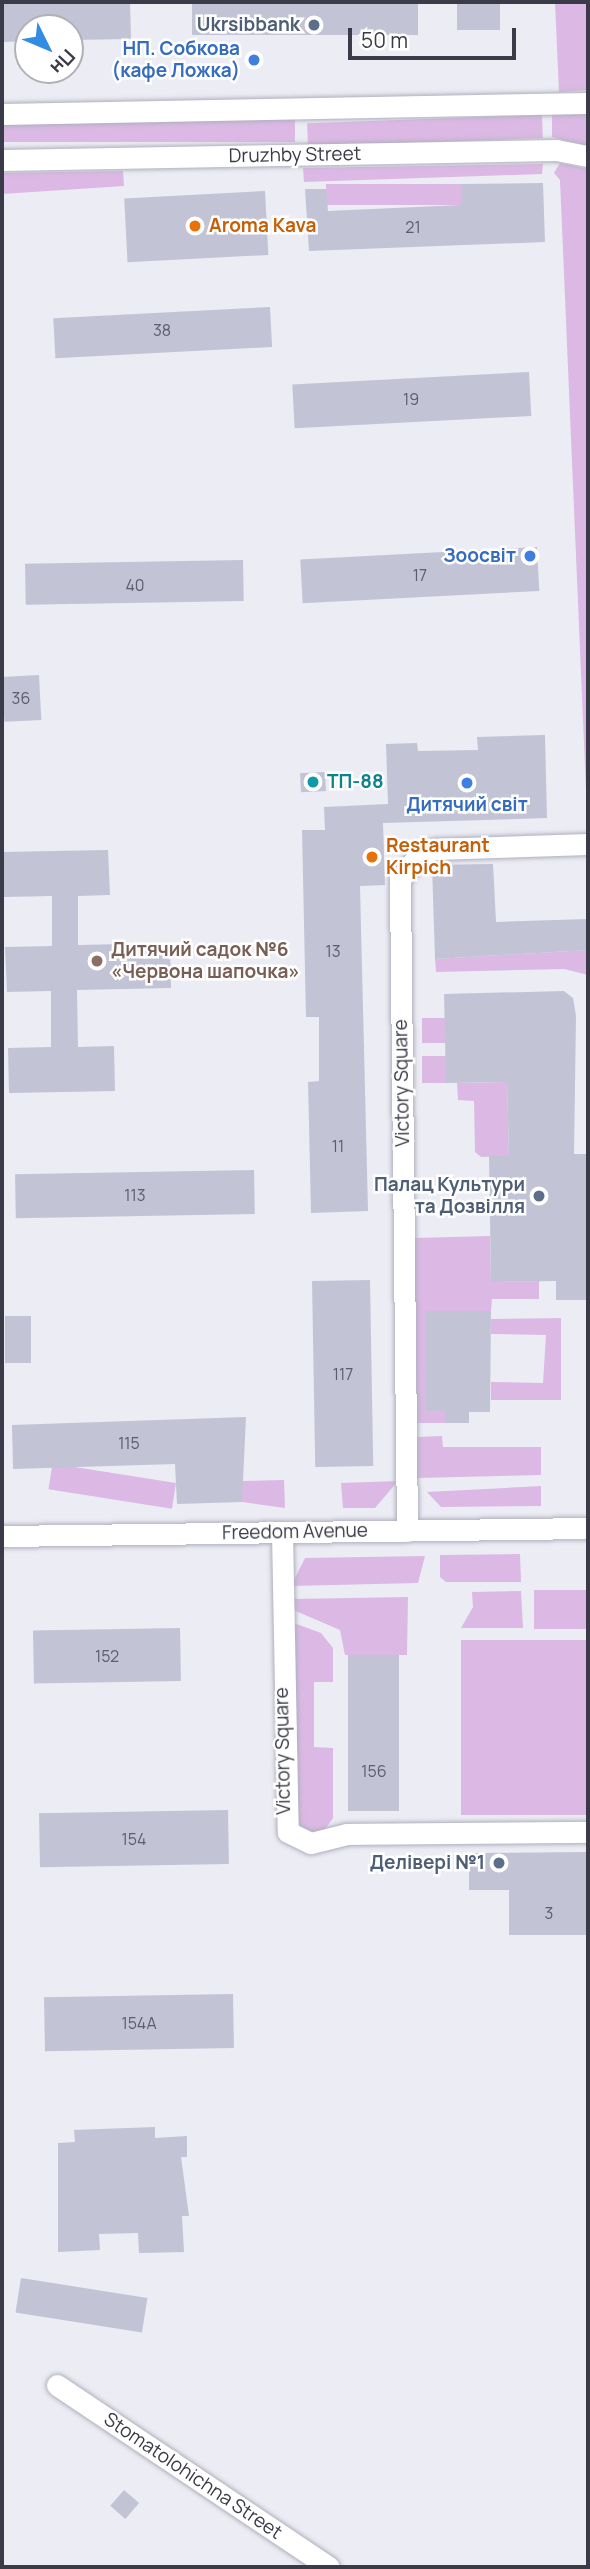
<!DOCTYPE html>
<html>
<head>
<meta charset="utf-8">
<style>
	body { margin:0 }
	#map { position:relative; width:590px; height:2569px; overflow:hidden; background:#ececf4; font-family:Manrope,sans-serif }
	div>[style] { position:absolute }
	.green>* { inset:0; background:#dbb9e4; transform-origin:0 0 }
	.building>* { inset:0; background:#c2c3d5; transform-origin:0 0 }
	.roads { filter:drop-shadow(0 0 2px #afafbf) drop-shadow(0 0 2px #afafbf) }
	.minor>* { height:21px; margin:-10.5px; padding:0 10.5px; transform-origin:10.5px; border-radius:10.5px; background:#fff }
	.dots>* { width:19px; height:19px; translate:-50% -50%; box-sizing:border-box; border:4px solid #fff; border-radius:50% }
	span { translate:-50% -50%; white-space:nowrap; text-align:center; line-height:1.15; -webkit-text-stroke:5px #fff; paint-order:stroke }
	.number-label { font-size:16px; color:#5c5c6b }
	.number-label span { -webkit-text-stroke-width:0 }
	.service-label { font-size:19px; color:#4e5e75; font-weight:700 }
	.right { translate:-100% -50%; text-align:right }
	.shop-label { font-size:19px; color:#366cbe; font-weight:700 }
	.street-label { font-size:19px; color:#3a3a48 }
	.food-label { font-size:19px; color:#c56008; font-weight:700 }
	.left { translate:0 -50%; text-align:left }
	.culture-label { font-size:19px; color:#0d838f; font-weight:700 }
	.education-label { font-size:19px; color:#785e54; font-weight:700 }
	.frame { position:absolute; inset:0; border:4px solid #3a3a48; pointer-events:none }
	.north { position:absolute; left:14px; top:14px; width:70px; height:70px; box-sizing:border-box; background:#fff; border:2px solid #b0b0b6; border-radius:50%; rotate:133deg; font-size:19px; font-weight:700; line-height:28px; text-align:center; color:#3a3a48 }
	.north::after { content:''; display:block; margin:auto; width:24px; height:32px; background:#338ce4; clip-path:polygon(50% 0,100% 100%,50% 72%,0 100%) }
	.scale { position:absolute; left:348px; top:28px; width:168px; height:32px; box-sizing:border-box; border:4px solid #3a3a48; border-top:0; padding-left:9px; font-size:21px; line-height:24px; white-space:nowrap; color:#3a3a48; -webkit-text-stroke:5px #fff; paint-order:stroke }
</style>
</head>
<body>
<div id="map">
	<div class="green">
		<i style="clip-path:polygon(555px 2px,588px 2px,588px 90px,559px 92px)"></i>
		<i style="clip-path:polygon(588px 113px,588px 146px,552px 137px,552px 115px)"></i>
		<i style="left:542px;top:115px;width:23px;height:235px;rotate:88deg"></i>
		<i style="left:295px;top:119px;width:23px;height:293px;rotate:90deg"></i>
		<i style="clip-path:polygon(560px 163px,588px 169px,588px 837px,560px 180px,554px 173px)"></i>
		<i style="clip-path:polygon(543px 164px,542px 174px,304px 182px,303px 168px)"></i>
		<i style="clip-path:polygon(123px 171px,124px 186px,2px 194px,2px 173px)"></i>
		<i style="left:461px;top:184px;width:21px;height:135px;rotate:90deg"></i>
		<i style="clip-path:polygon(588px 950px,588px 975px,564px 969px,436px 972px,435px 959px)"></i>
		<i style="left:446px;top:1018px;width:25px;height:24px;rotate:90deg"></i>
		<i style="left:446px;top:1056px;width:27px;height:24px;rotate:90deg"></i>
		<i style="clip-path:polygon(507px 1082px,509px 1156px,481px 1157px,475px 1152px,474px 1101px,458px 1100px,457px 1083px)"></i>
		<i style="clip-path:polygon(490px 1236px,491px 1282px,539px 1281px,539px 1299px,492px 1299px,491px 1311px,426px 1311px,426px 1410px,445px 1411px,445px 1423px,417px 1423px,414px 1238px)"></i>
		<i style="clip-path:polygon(561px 1318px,561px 1400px,491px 1400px,491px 1382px,543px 1383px,546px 1335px,491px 1334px,491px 1319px)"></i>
		<i style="clip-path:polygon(442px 1436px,443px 1447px,541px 1447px,541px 1475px,417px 1478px,417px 1437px)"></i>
		<i style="clip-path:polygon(284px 1480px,285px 1508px,242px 1502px,241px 1481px)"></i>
		<i style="clip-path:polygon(398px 1481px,375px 1508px,343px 1508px,341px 1483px)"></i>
		<i style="left:176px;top:1483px;width:26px;height:125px;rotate:99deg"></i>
		<i style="clip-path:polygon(541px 1486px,541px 1506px,441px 1507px,427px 1492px)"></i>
		<i style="clip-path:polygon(520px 1554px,521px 1582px,446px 1582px,440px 1577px,440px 1555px)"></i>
		<i style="clip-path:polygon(425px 1556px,418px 1583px,291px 1586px,305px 1558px)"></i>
		<i style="left:588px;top:1590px;width:39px;height:54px;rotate:90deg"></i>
		<i style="clip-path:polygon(521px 1591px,523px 1628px,461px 1628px,473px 1607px,472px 1592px)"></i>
		<i style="clip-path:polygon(408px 1597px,407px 1655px,345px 1655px,340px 1630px,291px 1609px,291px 1599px)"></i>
		<i style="clip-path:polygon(291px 1622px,321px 1633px,333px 1648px,333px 1682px,314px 1682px,314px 1747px,333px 1748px,333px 1818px,321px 1835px,298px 1830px)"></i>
		<i style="left:461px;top:1640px;width:127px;height:175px"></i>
	</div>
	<div class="building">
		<i style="clip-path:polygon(130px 2px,131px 39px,70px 40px,70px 28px,28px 28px,28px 41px,2px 42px,2px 4px)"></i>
		<i style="left:192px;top:2px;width:226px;height:33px"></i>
		<i style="left:457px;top:2px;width:43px;height:28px"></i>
		<i style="clip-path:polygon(543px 183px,545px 242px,309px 251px,305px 189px,326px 189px,328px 211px,461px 205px,461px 184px)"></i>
		<i style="left:265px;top:191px;width:64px;height:141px;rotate:87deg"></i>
		<i style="left:270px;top:307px;width:40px;height:217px;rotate:87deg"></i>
		<i style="left:529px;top:372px;width:44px;height:237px;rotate:87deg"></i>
		<i style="left:537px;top:547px;width:44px;height:237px;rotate:87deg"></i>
		<i style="left:243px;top:560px;width:41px;height:218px;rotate:89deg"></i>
		<i style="left:39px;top:675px;width:45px;height:37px;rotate:87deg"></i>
		<i style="clip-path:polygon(545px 735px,547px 818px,383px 823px,385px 885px,360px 886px,368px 1211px,311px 1213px,308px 1082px,319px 1081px,319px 1017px,306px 1017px,302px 830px,325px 830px,324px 807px,388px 804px,386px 744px,417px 743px,418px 751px,478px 750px,477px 737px)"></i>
		<i style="left:325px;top:772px;width:19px;height:25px;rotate:87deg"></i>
		<i style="clip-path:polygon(108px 850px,110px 895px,78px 896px,78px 945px,170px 943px,171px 988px,77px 990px,78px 1047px,114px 1046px,115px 1091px,9px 1093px,8px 1048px,51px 1047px,51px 991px,7px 992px,5px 947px,52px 946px,52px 896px,4px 897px,3px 852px)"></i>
		<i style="clip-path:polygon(493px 864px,496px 922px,588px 919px,588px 950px,435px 959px,432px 865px)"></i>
		<i style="clip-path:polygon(564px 991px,573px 998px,576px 1016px,574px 1154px,588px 1154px,588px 1300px,556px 1300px,556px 1281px,491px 1282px,489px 1156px,509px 1156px,507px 1082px,446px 1083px,444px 994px)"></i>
		<i style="left:254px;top:1170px;width:44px;height:239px;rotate:89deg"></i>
		<i style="left:370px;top:1280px;width:186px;height:58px;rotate:89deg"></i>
		<i style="clip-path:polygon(426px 1311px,491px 1311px,490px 1412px,469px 1412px,469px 1423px,445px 1423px,445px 1411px,426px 1411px)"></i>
		<i style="left:5px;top:1316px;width:26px;height:47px"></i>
		<i style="clip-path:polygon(246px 1417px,242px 1502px,177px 1504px,175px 1464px,13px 1469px,12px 1425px)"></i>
		<i style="left:180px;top:1628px;width:53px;height:147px;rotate:89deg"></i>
		<i style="left:348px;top:1655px;width:51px;height:156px"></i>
		<i style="left:228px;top:1810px;width:54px;height:189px;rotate:89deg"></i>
		<i style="clip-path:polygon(588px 1852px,588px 1935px,509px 1935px,509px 1890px,469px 1890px,469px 1853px)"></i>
		<i style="left:233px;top:1994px;width:54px;height:189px;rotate:89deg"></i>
		<i style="clip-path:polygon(155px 2127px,155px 2138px,187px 2136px,187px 2157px,181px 2157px,189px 2216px,182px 2216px,184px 2252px,139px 2253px,138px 2233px,99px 2234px,100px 2250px,58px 2252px,58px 2143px,75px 2142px,74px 2130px)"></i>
		<i style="left:21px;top:2278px;width:128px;height:35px;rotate:9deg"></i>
		<i style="left:124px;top:2490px;width:20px;height:21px;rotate:41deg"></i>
	</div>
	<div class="roads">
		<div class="minor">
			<i style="left:2px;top:114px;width:586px;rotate:-1.08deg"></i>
			<i style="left:2px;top:160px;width:554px;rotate:-1.03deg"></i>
			<i style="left:556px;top:150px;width:33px;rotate:11deg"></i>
			<i style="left:407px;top:1531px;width:652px;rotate:-90.62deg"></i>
			<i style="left:400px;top:879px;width:33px;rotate:-52deg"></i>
			<i style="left:420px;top:853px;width:16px;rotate:-15deg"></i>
			<i style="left:435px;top:849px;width:153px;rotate:-1.9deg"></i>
			<i style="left:282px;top:1532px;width:300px;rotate:88.9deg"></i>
			<i style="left:288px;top:1832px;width:25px;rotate:26deg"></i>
			<i style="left:311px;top:1843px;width:37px;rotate:-14deg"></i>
			<i style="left:347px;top:1834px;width:241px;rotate:-0.5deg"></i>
			<i style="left:2px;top:1536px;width:586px;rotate:-0.78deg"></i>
			<i style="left:57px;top:2385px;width:327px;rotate:33.8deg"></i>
		</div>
	</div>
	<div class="dots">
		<i style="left:314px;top:25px;background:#5c6f8a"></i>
		<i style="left:254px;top:60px;background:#3f7fe0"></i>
		<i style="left:195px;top:226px;background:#e8710a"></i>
		<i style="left:530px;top:556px;background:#3f7fe0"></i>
		<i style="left:313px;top:782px;background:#0f9aa8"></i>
		<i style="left:467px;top:783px;background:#3f7fe0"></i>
		<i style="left:372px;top:857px;background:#e8710a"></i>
		<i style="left:97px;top:961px;background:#8d6e63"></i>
		<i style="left:539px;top:1196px;background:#5c6f8a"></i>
		<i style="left:499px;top:1863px;background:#5c6f8a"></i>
	</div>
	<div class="number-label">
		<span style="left:413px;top:227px">21</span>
		<span style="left:162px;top:330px">38</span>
		<span style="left:411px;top:399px">19</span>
		<span style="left:420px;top:575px">17</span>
		<span style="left:135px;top:585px">40</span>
		<span style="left:21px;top:698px">36</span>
		<span style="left:333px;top:951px">13</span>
		<span style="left:338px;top:1146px">11</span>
		<span style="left:135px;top:1195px">113</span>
		<span style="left:343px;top:1374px">117</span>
		<span style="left:129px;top:1443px">115</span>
		<span style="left:107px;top:1656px">152</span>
		<span style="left:374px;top:1771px">156</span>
		<span style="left:134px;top:1839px">154</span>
		<span style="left:549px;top:1913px">3</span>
		<span style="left:139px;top:2023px">154А</span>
	</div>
	<div class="service-label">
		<span class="right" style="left:300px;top:25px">Ukrsibbank</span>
		<span class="right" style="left:525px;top:1196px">Палац Культури<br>та Дозвілля</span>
		<span class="right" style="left:485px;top:1863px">Делівері №1</span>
	</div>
	<div class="shop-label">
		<span class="right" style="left:240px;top:60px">НП. Собкова<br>(кафе Ложка)</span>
		<span class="right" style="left:516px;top:556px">Зоосвіт</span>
		<span style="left:467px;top:805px">Дитячий світ</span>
	</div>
	<div class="street-label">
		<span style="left:295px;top:155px;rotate:-1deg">Druzhby Street</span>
		<span style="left:402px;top:1083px;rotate:-91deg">Victory Square</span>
		<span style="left:295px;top:1532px;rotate:-1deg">Freedom Avenue</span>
		<span style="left:283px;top:1751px;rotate:-91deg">Victory Square</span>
		<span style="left:193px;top:2476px;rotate:34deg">Stomatolohichna Street</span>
	</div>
	<div class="food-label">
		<span class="left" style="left:209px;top:226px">Aroma Kava</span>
		<span class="left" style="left:386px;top:857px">Restaurant<br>Kirpich</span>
	</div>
	<div class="culture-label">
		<span class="left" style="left:327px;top:782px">ТП-88</span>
	</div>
	<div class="education-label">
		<span class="left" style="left:111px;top:961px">Дитячий садок №6<br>«Червона шапочка»</span>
	</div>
	<div class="frame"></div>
	<div class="north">Пн</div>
	<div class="scale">50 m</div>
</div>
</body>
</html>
